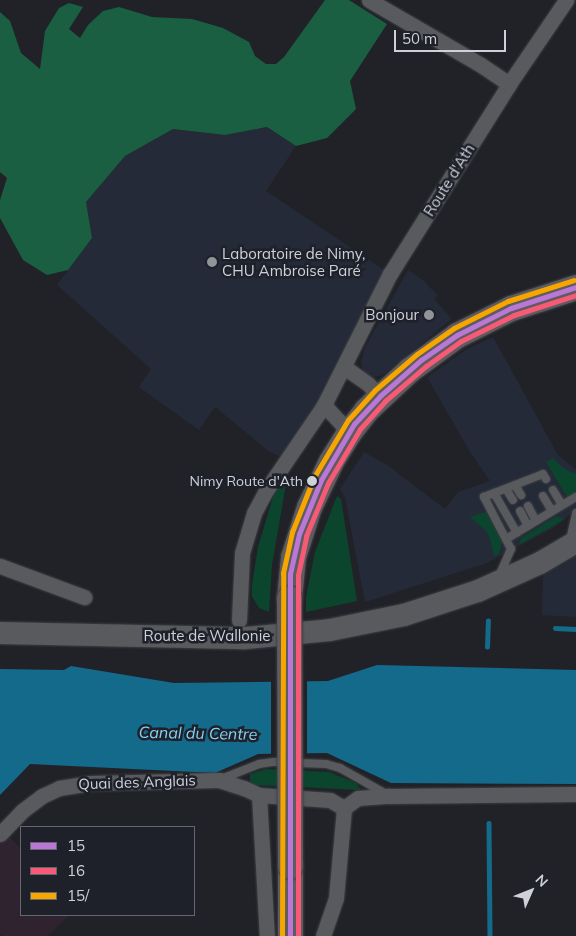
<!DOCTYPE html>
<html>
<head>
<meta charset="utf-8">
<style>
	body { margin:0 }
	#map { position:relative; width:576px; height:936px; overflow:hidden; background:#212227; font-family:Mulish,sans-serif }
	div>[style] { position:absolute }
	.built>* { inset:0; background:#242a37 }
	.industrial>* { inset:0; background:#2f232f }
	.green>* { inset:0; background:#0b452d }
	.forest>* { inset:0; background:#1a5f41 }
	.water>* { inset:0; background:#146a8a }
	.pier>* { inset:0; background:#212227; transform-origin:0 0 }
	.stream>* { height:4.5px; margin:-2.25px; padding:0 2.25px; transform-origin:2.25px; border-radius:2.25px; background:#146a8a }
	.roads { filter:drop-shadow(0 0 1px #3e3f44) drop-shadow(0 0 1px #3e3f44) }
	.lane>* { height:8px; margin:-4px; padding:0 4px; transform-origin:4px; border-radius:4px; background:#585a5d }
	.street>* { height:15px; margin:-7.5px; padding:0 7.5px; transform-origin:7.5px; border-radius:7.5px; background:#585a5d }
	.secondary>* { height:22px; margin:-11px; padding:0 11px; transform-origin:11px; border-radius:11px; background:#585a5d }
	.primary>* { height:25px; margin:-12.5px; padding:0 12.5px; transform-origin:12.5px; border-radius:12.5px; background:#5e5c5f }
	.bridges { filter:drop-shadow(0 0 1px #3e3f44) drop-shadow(0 0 1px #3e3f44) }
	.primary-bridge>* { height:25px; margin:-12.5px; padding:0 12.5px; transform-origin:12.5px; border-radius:12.5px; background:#5e5c5f }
	.bus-1>* { height:5px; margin:-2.5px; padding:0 2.5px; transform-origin:2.5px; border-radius:2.5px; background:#ba77d6 }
	.bus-2>* { height:5px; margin:-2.5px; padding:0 2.5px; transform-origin:2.5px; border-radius:2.5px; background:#f75a77 }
	.bus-3>* { height:5px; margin:-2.5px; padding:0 2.5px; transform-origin:2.5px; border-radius:2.5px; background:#f7a600 }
	.dots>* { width:14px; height:14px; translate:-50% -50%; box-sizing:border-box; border:2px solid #1e212a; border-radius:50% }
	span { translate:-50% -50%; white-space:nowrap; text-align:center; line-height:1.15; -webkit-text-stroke:5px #1e212a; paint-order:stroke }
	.bus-label { font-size:14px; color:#ced1d7 }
	.right { translate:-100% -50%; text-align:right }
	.street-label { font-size:15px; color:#ced1d7 }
	.poi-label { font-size:15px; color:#ced1d7 }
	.left { translate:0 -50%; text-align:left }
	.water-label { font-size:16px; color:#85d1f4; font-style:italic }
	.legend { position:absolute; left:20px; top:826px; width:175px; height:90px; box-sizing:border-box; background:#1e212a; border:1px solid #64676f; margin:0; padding:6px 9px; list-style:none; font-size:15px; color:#ced1d7 }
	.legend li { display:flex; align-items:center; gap:10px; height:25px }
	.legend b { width:25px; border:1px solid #64676f }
	.north { position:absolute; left:506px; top:866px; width:50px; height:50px; -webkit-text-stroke:4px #1e212a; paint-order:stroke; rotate:46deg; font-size:14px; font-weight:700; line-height:20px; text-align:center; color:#ced1d7 }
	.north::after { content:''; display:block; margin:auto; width:18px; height:22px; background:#ced1d7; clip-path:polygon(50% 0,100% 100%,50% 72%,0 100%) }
	.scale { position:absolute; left:394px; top:30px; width:112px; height:22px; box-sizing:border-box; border:2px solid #ced1d7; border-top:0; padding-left:6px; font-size:15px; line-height:18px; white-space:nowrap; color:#ced1d7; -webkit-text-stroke:4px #1e212a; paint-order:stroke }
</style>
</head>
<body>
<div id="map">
	<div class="built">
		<i style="clip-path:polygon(267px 127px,296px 146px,266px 191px,390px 274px,287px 459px,270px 452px,215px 407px,199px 430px,139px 387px,151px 369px,57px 285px,92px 238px,86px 202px,125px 156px,173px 129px,225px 135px)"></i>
		<i style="clip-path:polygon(408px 270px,424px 281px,438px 296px,434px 299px,452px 319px,385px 373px,380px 376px,371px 377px,363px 370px,361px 362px,365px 347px)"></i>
		<i style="clip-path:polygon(493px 337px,558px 455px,576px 470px,576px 510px,553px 528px,487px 563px,365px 602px,345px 498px,340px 489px,364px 452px,387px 465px,445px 509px,458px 492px,490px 481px,470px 452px,427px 377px,467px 349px)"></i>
		<i style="clip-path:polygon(576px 556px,576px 617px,542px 615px,543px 575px)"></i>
	</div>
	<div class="industrial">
		<i style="clip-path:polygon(3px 830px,21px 849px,21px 915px,69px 915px,48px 936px,2px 936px,0 934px,0 834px)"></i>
	</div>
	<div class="green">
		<i style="clip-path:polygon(553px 458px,563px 468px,576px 474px,576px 492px,571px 495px,567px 497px,546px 462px)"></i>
		<i style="clip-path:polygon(290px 461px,272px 565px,269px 612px,259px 608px,252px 596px,252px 585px,258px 547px,279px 477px)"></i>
		<i style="clip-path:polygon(337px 496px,341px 499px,357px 601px,306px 612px,306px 597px,315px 552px)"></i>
		<i style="clip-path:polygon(486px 512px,502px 542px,499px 554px,494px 556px,490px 539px,486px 531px,470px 517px)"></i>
		<i style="clip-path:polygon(557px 516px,565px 519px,519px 545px,521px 538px)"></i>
		<i style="clip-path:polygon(266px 769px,329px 772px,356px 783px,361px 790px,254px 785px,250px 781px,250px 774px)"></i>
	</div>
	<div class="forest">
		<i style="clip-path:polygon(325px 0,349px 0,387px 24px,350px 81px,356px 109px,327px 138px,296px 146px,267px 127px,225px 135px,173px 129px,125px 156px,86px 202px,92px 238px,68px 270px,47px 275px,23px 260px,0 218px,0 200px,7px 178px,0 172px,0 12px,10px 21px,21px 53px,40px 69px,45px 31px,59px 8px,69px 3px,83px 7px,69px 29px,80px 38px,88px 25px,103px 11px,119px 7px,152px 17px,192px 19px,223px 28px,249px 42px,255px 56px,266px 64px,276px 64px,284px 57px)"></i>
	</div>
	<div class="water">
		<i style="clip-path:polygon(377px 665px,576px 670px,576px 784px,391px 783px,327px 753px,258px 754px,215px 773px,30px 764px,0 795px,0 669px,64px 670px,71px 666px,174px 683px,328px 681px)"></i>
	</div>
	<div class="pier">
		<i style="left:271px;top:679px;width:36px;height:77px"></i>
	</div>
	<div class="stream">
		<i style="left:555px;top:628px;width:21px;rotate:3deg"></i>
		<i style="left:487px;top:647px;width:26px;rotate:-88deg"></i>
		<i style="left:489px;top:823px;width:113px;rotate:89.5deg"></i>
	</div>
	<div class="roads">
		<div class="lane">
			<i style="left:515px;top:485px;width:12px;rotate:59deg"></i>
			<i style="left:506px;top:489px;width:13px;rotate:58deg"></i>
			<i style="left:553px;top:490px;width:17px;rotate:59deg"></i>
			<i style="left:494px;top:493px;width:46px;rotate:60.1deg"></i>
			<i style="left:543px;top:496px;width:17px;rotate:59deg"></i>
			<i style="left:528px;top:506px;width:17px;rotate:62deg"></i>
			<i style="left:520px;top:511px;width:17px;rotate:62deg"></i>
			<i style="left:506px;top:539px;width:82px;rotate:-31deg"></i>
			<i style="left:570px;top:540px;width:28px;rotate:-77deg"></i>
			<i style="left:499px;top:576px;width:30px;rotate:-66deg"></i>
			<i style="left:511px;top:549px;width:59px;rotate:-117.4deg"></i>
			<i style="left:484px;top:497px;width:63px;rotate:-21.3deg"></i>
			<i style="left:543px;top:474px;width:6px;rotate:59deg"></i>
			<i style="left:221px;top:779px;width:41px;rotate:-21.5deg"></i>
			<i style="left:259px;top:764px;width:15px;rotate:-8deg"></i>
			<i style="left:274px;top:762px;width:52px;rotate:2.2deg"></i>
			<i style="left:326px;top:764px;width:15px;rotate:16deg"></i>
			<i style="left:340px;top:768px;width:53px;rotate:29.5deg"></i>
		</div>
		<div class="street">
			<i style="left:369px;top:0;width:129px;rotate:30.1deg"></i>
			<i style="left:481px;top:65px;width:34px;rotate:34deg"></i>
			<i style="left:344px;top:367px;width:29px;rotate:35deg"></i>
			<i style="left:368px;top:384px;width:17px;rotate:45deg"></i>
			<i style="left:324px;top:405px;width:37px;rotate:47deg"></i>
			<i style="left:0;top:566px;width:90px;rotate:20.3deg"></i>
			<i style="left:239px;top:620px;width:67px;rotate:-87.4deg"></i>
			<i style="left:242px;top:553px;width:42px;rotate:-73.3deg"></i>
			<i style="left:254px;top:513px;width:27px;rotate:-62deg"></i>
			<i style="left:267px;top:489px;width:102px;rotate:-55.8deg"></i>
			<i style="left:324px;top:405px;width:147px;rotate:-63.3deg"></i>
			<i style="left:390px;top:274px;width:224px;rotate:-57.9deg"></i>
			<i style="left:509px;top:84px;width:102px;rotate:-55.8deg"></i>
			<i style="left:259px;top:795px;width:141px;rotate:86.8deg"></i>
			<i style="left:344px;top:808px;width:17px;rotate:-36deg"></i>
			<i style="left:358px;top:798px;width:31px;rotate:-4deg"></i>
			<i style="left:389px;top:796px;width:187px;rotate:-0.6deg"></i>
			<i style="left:0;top:834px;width:32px;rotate:-46deg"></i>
			<i style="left:22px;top:811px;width:25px;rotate:-37deg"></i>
			<i style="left:42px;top:796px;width:19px;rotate:-25deg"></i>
			<i style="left:59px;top:788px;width:32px;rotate:-9deg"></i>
			<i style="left:91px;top:783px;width:128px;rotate:-1.3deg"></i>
			<i style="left:219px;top:780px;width:26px;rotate:18deg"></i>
			<i style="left:244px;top:788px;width:17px;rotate:25deg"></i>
			<i style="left:259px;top:795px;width:71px;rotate:4deg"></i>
			<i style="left:330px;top:800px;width:16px;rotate:30deg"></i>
			<i style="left:323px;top:936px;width:40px;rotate:-71.1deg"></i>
			<i style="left:336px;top:898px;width:90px;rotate:-84.9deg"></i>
		</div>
		<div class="secondary">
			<i style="left:0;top:633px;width:246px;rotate:1.2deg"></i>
			<i style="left:246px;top:638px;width:84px;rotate:-5.4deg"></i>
			<i style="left:330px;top:630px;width:76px;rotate:-11.5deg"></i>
			<i style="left:404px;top:615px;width:78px;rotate:-18deg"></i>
			<i style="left:478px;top:591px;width:68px;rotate:-24.3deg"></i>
			<i style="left:540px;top:563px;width:42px;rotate:-30.3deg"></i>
		</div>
		<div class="primary">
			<i style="left:289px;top:598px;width:41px;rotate:-84.4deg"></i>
			<i style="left:293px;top:557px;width:52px;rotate:-72.3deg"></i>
			<i style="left:309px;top:507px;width:51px;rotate:-64.4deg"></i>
			<i style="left:331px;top:461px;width:34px;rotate:-58deg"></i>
			<i style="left:349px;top:432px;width:28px;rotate:-52deg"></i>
			<i style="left:366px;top:410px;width:59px;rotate:-42.9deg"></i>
			<i style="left:409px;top:370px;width:59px;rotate:-36.1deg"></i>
			<i style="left:457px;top:335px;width:60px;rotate:-26.6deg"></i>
			<i style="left:511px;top:308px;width:68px;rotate:-17.9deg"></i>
			<i style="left:290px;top:936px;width:70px;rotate:-90deg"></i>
		</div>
	</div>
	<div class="bridges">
		<div class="primary-bridge">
			<i style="left:289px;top:598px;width:268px;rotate:89.8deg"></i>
		</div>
	</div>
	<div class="bus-1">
		<i style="left:290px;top:936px;width:362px;rotate:-90deg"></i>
		<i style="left:290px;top:574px;width:41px;rotate:-77.3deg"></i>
		<i style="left:299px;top:534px;width:58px;rotate:-67.8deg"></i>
		<i style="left:321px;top:480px;width:65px;rotate:-59.5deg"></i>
		<i style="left:354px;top:424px;width:38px;rotate:-47deg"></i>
		<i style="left:380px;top:396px;width:55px;rotate:-41.3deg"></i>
		<i style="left:421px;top:360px;width:44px;rotate:-34.8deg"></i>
		<i style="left:457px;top:335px;width:60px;rotate:-26.6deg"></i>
		<i style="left:511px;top:308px;width:68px;rotate:-17.9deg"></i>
	</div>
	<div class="bus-2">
		<i style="left:298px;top:936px;width:361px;rotate:-90deg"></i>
		<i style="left:298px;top:575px;width:40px;rotate:-78deg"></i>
		<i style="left:306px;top:536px;width:57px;rotate:-67.5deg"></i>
		<i style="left:328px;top:483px;width:63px;rotate:-59.3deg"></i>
		<i style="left:360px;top:429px;width:38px;rotate:-48deg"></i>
		<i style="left:385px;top:401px;width:54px;rotate:-40.5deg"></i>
		<i style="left:426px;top:366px;width:43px;rotate:-35.5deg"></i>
		<i style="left:461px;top:341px;width:59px;rotate:-26.1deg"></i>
		<i style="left:514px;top:315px;width:65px;rotate:-17.9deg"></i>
	</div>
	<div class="bus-3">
		<i style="left:282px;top:936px;width:363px;rotate:-89.8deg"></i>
		<i style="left:283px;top:573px;width:42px;rotate:-77.6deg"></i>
		<i style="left:292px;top:532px;width:59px;rotate:-68.2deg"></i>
		<i style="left:314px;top:477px;width:66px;rotate:-59.2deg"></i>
		<i style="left:348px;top:420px;width:40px;rotate:-48deg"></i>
		<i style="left:375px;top:390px;width:55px;rotate:-40.6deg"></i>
		<i style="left:417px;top:354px;width:45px;rotate:-35.1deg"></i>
		<i style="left:454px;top:328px;width:60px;rotate:-26.6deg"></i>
		<i style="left:508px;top:301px;width:69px;rotate:-17.7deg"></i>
	</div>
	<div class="dots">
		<i style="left:212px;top:262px;background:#919499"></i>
		<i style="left:429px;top:315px;background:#919499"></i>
		<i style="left:312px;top:481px;background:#ced1d7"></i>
	</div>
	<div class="bus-label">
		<span class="right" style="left:303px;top:481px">Nimy Route d'Ath</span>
	</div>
	<div class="street-label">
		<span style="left:449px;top:180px;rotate:-58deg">Route d'Ath</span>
		<span style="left:207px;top:636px">Route de Wallonie</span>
		<span style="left:137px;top:782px;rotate:-2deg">Quai des Anglais</span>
	</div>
	<div class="poi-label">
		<span class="left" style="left:222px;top:262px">Laboratoire de Nimy,<br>CHU Ambroise Paré</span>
		<span class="right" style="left:419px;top:315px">Bonjour</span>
	</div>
	<div class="water-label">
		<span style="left:198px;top:733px;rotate:1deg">Canal du Centre</span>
	</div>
	<ul class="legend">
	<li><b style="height:6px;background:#ba77d6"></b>15</li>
	<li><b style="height:6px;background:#f75a77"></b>16</li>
	<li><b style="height:6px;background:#f7a600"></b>15/</li>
	</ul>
	<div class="north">N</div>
	<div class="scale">50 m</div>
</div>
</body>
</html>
